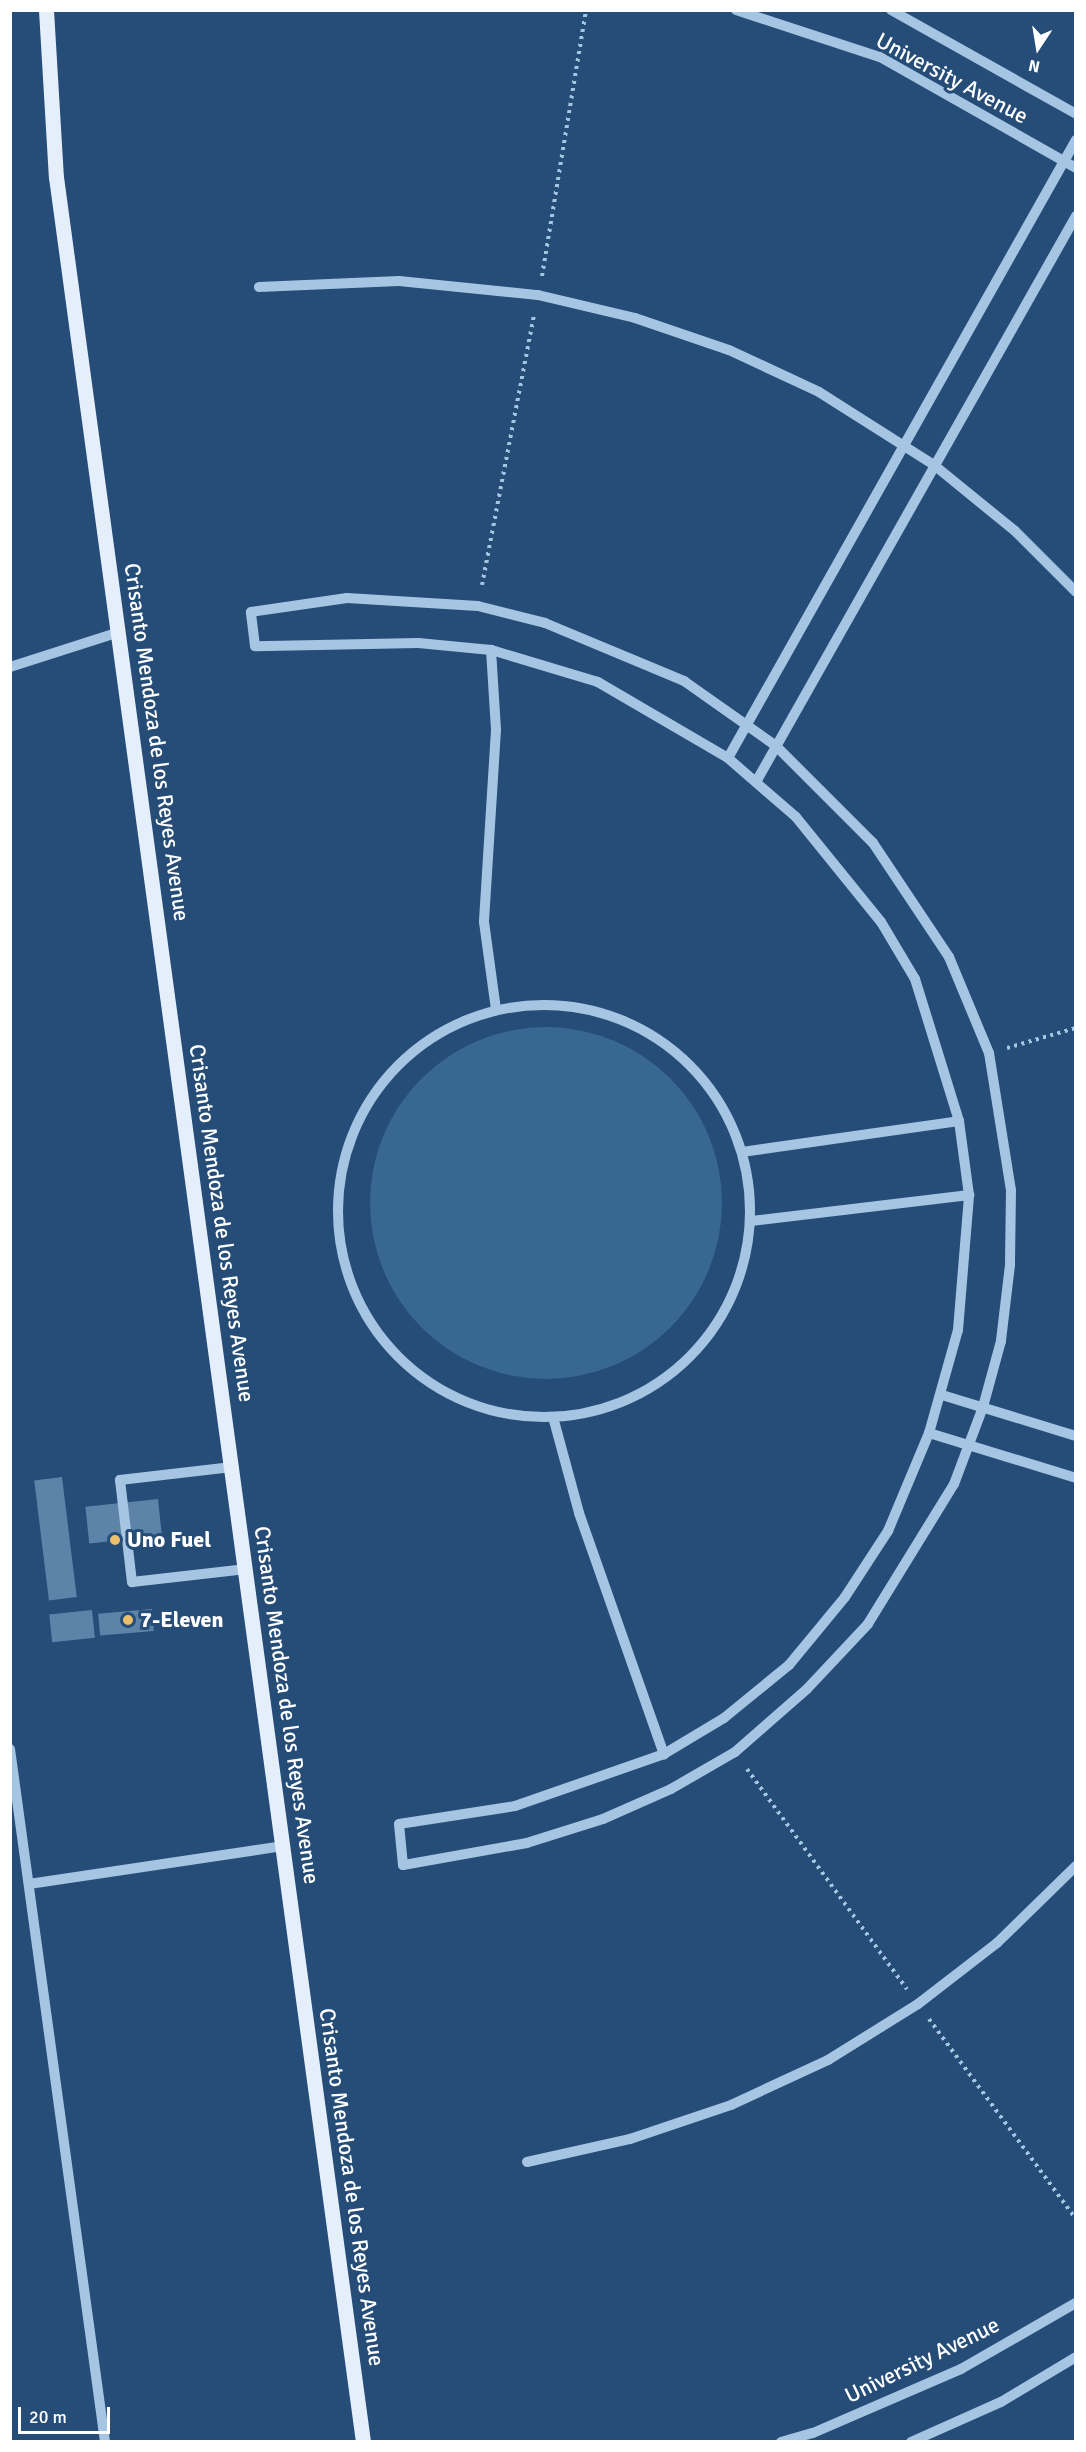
<!DOCTYPE html>
<html>
<head>
<meta charset="utf-8">
<style>
	body { margin:0 }
	#map { position:relative; width:1086px; height:2452px; overflow:hidden; background:#254d77; font-family:Signika,sans-serif }
	div>[style] { position:absolute }
	.green>* { inset:0; background:#396794 }
	.round { border-radius:50% }
	.building>* { inset:0; background:#5d83a9; transform-origin:0 0 }
	.path>* { height:4px; margin-top:-2px; transform-origin:0; background:repeating-linear-gradient(90deg,#a6c5e3 0 3px,transparent 0 7.5px) }
	.minor>* { height:10px; margin:-5px; padding:0 5px; transform-origin:5px; border-radius:5px; background:#a6c5e3 }
	.minor>.ring { margin:-5px; padding:0; box-sizing:content-box; background:none; border:10px solid #a6c5e3; border-radius:50% }
	.major>* { height:15px; margin:-7.5px; padding:0 7.5px; transform-origin:7.5px; border-radius:7.5px; background:#e5effc }
	.dots>* { width:16px; height:16px; translate:-50% -50%; box-sizing:border-box; border:3px solid #254d77; border-radius:50% }
	span { translate:-50% -50%; white-space:nowrap; text-align:center; line-height:1.15; -webkit-text-stroke:6px #254d77; paint-order:stroke }
	.street-label { font-size:22px; color:#fff }
	.poi-label { font-size:22px; color:#fff; font-weight:700 }
	.left { translate:0 -50%; text-align:left }
	.frame { position:absolute; inset:0; border:12px solid #fff; pointer-events:none }
	.north { position:absolute; left:1008px; top:18px; width:60px; height:60px; -webkit-text-stroke:4px #254d77; paint-order:stroke; rotate:192deg; font-size:16px; font-weight:700; line-height:24px; text-align:center; color:#fff }
	.north::after { content:''; display:block; margin:auto; width:21px; height:27px; background:#fff; clip-path:polygon(50% 0,100% 100%,50% 72%,0 100%) }
	.scale { position:absolute; left:18px; top:2407px; width:92px; height:27px; box-sizing:border-box; border:3px solid #fff; border-top:0; padding-left:8px; font-size:18px; line-height:21px; white-space:nowrap; color:#fff; -webkit-text-stroke:4px #254d77; paint-order:stroke }
</style>
</head>
<body>
<div id="map">
	<div class="green">
		<i class="round" style="left:370px;top:1027px;width:352px;height:352px"></i>
	</div>
	<div class="building">
		<i style="left:62px;top:1477px;width:121px;height:28px;rotate:83deg"></i>
		<i style="left:158px;top:1499px;width:37px;height:73px;rotate:84deg"></i>
		<i style="left:152px;top:1609px;width:22px;height:54px;rotate:85deg"></i>
		<i style="left:92px;top:1610px;width:28px;height:43px;rotate:84deg"></i>
	</div>
	<div class="path">
		<i style="left:542px;top:276px;width:270px;rotate:-80.6deg"></i>
		<i style="left:482px;top:585px;width:274px;rotate:-79.1deg"></i>
		<i style="left:1007px;top:1048px;width:72px;rotate:-16.2deg"></i>
		<i style="left:747px;top:1769px;width:272px;rotate:54deg"></i>
		<i style="left:929px;top:2019px;width:248px;rotate:53.7deg"></i>
	</div>
	<div class="minor">
		<i style="left:736px;top:10px;width:151px;rotate:18.1deg"></i>
		<i style="left:880px;top:57px;width:225px;rotate:29.5deg"></i>
		<i style="left:891px;top:10px;width:212px;rotate:29.3deg"></i>
		<i style="left:259px;top:287px;width:140px;rotate:-2.5deg"></i>
		<i style="left:399px;top:281px;width:140px;rotate:5.8deg"></i>
		<i style="left:538px;top:295px;width:100px;rotate:13.3deg"></i>
		<i style="left:635px;top:318px;width:99px;rotate:18.8deg"></i>
		<i style="left:729px;top:350px;width:99px;rotate:25deg"></i>
		<i style="left:819px;top:392px;width:136px;rotate:32.4deg"></i>
		<i style="left:934px;top:465px;width:104px;rotate:39.2deg"></i>
		<i style="left:1015px;top:531px;width:86px;rotate:45deg"></i>
		<i style="left:347px;top:598px;width:131px;rotate:3.5deg"></i>
		<i style="left:478px;top:606px;width:69px;rotate:14.2deg"></i>
		<i style="left:545px;top:623px;width:151px;rotate:22.6deg"></i>
		<i style="left:684px;top:681px;width:113px;rotate:35.2deg"></i>
		<i style="left:776px;top:746px;width:137px;rotate:45deg"></i>
		<i style="left:873px;top:843px;width:137px;rotate:56.3deg"></i>
		<i style="left:949px;top:957px;width:104px;rotate:67.4deg"></i>
		<i style="left:989px;top:1053px;width:139px;rotate:80.9deg"></i>
		<i style="left:1011px;top:1190px;width:75px;rotate:90.8deg"></i>
		<i style="left:1010px;top:1265px;width:77px;rotate:96.8deg"></i>
		<i style="left:1001px;top:1341px;width:68px;rotate:105.3deg"></i>
		<i style="left:983px;top:1407px;width:82px;rotate:110.6deg"></i>
		<i style="left:954px;top:1484px;width:164px;rotate:121.6deg"></i>
		<i style="left:868px;top:1624px;width:89px;rotate:133.2deg"></i>
		<i style="left:807px;top:1689px;width:96px;rotate:138.8deg"></i>
		<i style="left:735px;top:1752px;width:74px;rotate:150deg"></i>
		<i style="left:671px;top:1789px;width:74px;rotate:156.2deg"></i>
		<i style="left:603px;top:1819px;width:80px;rotate:162.5deg"></i>
		<i style="left:527px;top:1843px;width:126px;rotate:169.9deg"></i>
		<i style="left:403px;top:1865px;width:41px;rotate:-95.6deg"></i>
		<i style="left:399px;top:1824px;width:117px;rotate:-8.8deg"></i>
		<i style="left:515px;top:1806px;width:158px;rotate:-19.2deg"></i>
		<i style="left:664px;top:1754px;width:70px;rotate:-31deg"></i>
		<i style="left:724px;top:1718px;width:84px;rotate:-39.2deg"></i>
		<i style="left:789px;top:1665px;width:88px;rotate:-50.5deg"></i>
		<i style="left:845px;top:1597px;width:79px;rotate:-56.9deg"></i>
		<i style="left:888px;top:1531px;width:106px;rotate:-67.3deg"></i>
		<i style="left:929px;top:1433px;width:107px;rotate:-74.3deg"></i>
		<i style="left:958px;top:1330px;width:135px;rotate:-85.3deg"></i>
		<i style="left:969px;top:1195px;width:75px;rotate:-97.7deg"></i>
		<i style="left:959px;top:1121px;width:149px;rotate:-107.2deg"></i>
		<i style="left:915px;top:979px;width:66px;rotate:-120.8deg"></i>
		<i style="left:881px;top:922px;width:135px;rotate:-129deg"></i>
		<i style="left:796px;top:817px;width:90px;rotate:-139.1deg"></i>
		<i style="left:728px;top:758px;width:151px;rotate:-149.7deg"></i>
		<i style="left:598px;top:682px;width:112px;rotate:-163.3deg"></i>
		<i style="left:491px;top:650px;width:73px;rotate:-174.5deg"></i>
		<i style="left:418px;top:643px;width:163px;rotate:178.9deg"></i>
		<i style="left:255px;top:646px;width:34px;rotate:-97deg"></i>
		<i style="left:251px;top:612px;width:97px;rotate:-8.3deg"></i>
		<i style="left:491px;top:650px;width:80px;rotate:86.4deg"></i>
		<i style="left:496px;top:730px;width:192px;rotate:93.6deg"></i>
		<i style="left:484px;top:922px;width:89px;rotate:82.2deg"></i>
		<i style="left:10px;top:667px;width:114px;rotate:-17.8deg"></i>
		<i style="left:728px;top:758px;width:709px;rotate:-60.62deg"></i>
		<i style="left:756px;top:782px;width:650px;rotate:-60.52deg"></i>
		<i class="ring" style="left:338px;top:1005px;width:402px;height:402px"></i>
		<i style="left:742px;top:1152px;width:219px;rotate:-8.1deg"></i>
		<i style="left:751px;top:1221px;width:220px;rotate:-6.8deg"></i>
		<i style="left:942px;top:1395px;width:140px;rotate:17deg"></i>
		<i style="left:553px;top:1417px;width:99px;rotate:74.8deg"></i>
		<i style="left:579px;top:1513px;width:256px;rotate:70.6deg"></i>
		<i style="left:929px;top:1433px;width:154px;rotate:17deg"></i>
		<i style="left:232px;top:1467px;width:113px;rotate:173.4deg"></i>
		<i style="left:120px;top:1480px;width:103px;rotate:83.3deg"></i>
		<i style="left:132px;top:1582px;width:115px;rotate:-6.5deg"></i>
		<i style="left:10px;top:1749px;width:699px;rotate:82.19deg"></i>
		<i style="left:29px;top:1884px;width:258px;rotate:-8.5deg"></i>
		<i style="left:527px;top:2162px;width:106px;rotate:-12.6deg"></i>
		<i style="left:630px;top:2139px;width:107px;rotate:-18.6deg"></i>
		<i style="left:731px;top:2105px;width:107px;rotate:-24.9deg"></i>
		<i style="left:828px;top:2060px;width:106px;rotate:-31.9deg"></i>
		<i style="left:918px;top:2004px;width:100px;rotate:-37.7deg"></i>
		<i style="left:997px;top:1943px;width:110px;rotate:-44.3deg"></i>
		<i style="left:781px;top:2442px;width:33px;rotate:-16deg"></i>
		<i style="left:813px;top:2433px;width:161px;rotate:-23.4deg"></i>
		<i style="left:961px;top:2369px;width:133px;rotate:-29.9deg"></i>
		<i style="left:911px;top:2442px;width:98px;rotate:-24deg"></i>
		<i style="left:1001px;top:2402px;width:87px;rotate:-31deg"></i>
	</div>
	<div class="major">
		<i style="left:46px;top:10px;width:167px;rotate:86.6deg"></i>
		<i style="left:56px;top:177px;width:2286px;rotate:82.28deg"></i>
	</div>
	<div class="dots">
		<i style="left:115px;top:1540px;background:#ecc06b"></i>
		<i style="left:128px;top:1620px;background:#ecc06b"></i>
	</div>
	<div class="street-label">
		<span style="left:952px;top:78px;rotate:28deg">University Avenue</span>
		<span style="left:157px;top:742px;rotate:82deg">Crisanto Mendoza de los Reyes Avenue</span>
		<span style="left:222px;top:1223px;rotate:82deg">Crisanto Mendoza de los Reyes Avenue</span>
		<span style="left:287px;top:1705px;rotate:82deg">Crisanto Mendoza de los Reyes Avenue</span>
		<span style="left:352px;top:2187px;rotate:82deg">Crisanto Mendoza de los Reyes Avenue</span>
		<span style="left:922px;top:2360px;rotate:-26deg">University Avenue</span>
	</div>
	<div class="poi-label">
		<span class="left" style="left:127px;top:1540px">Uno Fuel</span>
		<span class="left" style="left:140px;top:1620px">7-Eleven</span>
	</div>
	<div class="frame"></div>
	<div class="north">N</div>
	<div class="scale">20 m</div>
</div>
</body>
</html>
